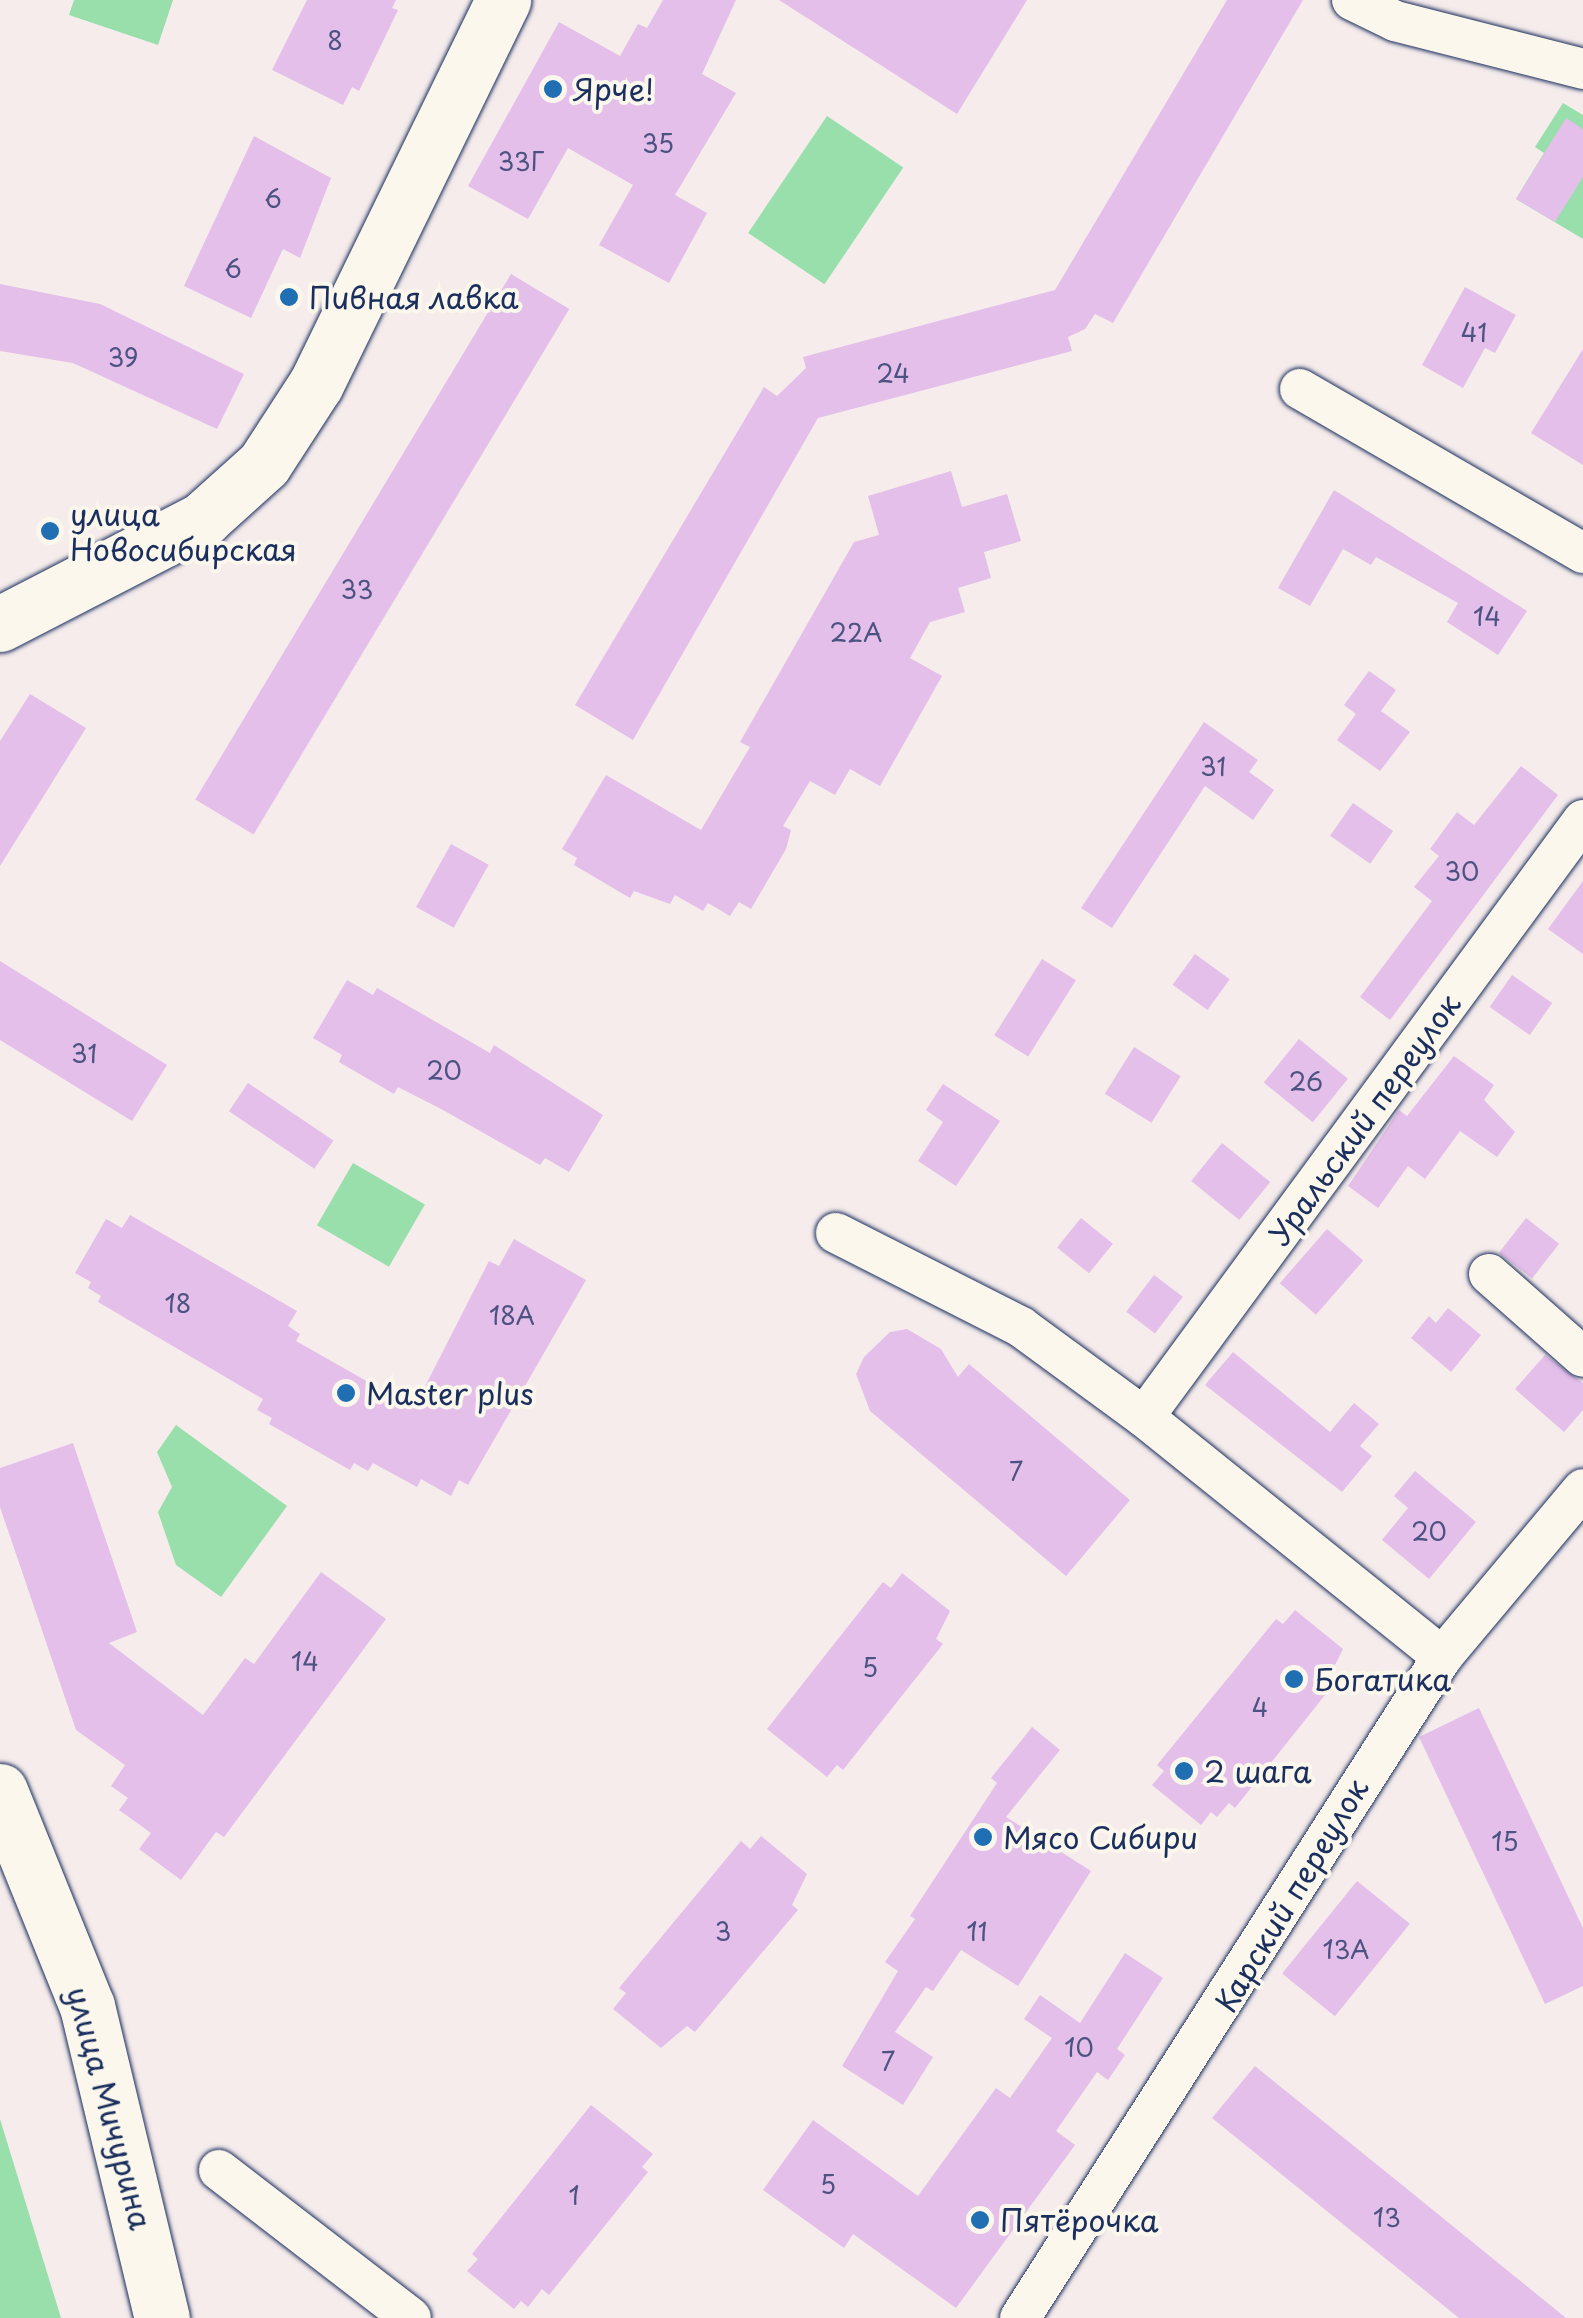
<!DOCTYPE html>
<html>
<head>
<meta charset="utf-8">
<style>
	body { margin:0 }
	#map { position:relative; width:1583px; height:2318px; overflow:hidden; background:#f6ecec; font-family:"Playpen Sans",sans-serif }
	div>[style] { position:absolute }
	.green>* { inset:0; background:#98dfac; transform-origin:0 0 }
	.building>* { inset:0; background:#e3bfea; transform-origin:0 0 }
	.roads { filter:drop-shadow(0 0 2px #1b2f5e) drop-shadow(0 0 2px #1b2f5e) }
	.street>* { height:40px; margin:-20px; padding:0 20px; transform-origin:20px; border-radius:20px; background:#fbf7ec }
	.secondary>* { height:55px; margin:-27.5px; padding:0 27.5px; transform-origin:27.5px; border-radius:27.5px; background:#fbf7ec }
	.dots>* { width:28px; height:28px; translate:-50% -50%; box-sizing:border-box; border:5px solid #fbf7ec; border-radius:50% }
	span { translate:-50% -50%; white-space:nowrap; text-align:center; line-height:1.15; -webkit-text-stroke:8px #fbf7ec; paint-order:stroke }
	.number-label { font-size:25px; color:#4d5381 }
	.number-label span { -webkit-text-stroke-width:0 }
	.poi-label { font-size:30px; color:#1b2f5e }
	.left { translate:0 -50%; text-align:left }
	.street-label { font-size:30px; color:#1b2f5e }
</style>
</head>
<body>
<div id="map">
	<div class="green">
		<i style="clip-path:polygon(74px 0,173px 0,158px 45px,69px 15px)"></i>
		<i style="clip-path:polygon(1563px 103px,1583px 115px,1583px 239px,1516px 199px,1544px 153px,1535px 147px)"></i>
		<i style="left:827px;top:116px;width:92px;height:141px;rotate:34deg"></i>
		<i style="left:353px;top:1163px;width:83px;height:72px;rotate:30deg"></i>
		<i style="clip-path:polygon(176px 1425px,287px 1506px,221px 1597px,176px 1565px,158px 1512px,172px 1487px,157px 1452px)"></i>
		<i style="clip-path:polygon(0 2119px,61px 2318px,0 2318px)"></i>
	</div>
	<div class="building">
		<i style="clip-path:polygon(307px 0,396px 0,392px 8px,398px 10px,359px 91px,352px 87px,343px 105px,272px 70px)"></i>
		<i style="clip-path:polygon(663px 0,736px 0,702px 74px,736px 93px,675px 195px,707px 213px,669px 283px,599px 245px,633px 185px,568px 148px,528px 219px,468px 186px,559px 22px,620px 56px,638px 24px,647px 28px)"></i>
		<i style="clip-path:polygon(779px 0,1027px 0,957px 114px)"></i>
		<i style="clip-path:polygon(1227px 0,1303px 0,1113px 323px,1095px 314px,1085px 329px,1068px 337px,1072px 351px,818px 418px,633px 740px,575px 705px,764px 387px,777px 396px,806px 368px,803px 357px,1055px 290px)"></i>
		<i style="clip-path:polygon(1566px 118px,1583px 129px,1583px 177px,1555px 222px,1516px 199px)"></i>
		<i style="clip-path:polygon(254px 136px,331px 178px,300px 258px,283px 249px,251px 318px,184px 286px)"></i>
		<i style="left:511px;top:274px;width:68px;height:613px;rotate:31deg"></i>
		<i style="clip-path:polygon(0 284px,100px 304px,244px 374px,217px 429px,73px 363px,0 351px)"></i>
		<i style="clip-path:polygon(1465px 287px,1516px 315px,1495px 353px,1485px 348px,1463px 388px,1422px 365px)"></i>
		<i style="clip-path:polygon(1583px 349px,1583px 465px,1531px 433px)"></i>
		<i style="clip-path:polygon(951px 471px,962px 507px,1007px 494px,1021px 541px,984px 552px,991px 578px,958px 588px,965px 612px,930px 622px,910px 658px,942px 676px,880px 786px,850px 769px,835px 795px,810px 781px,783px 826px,791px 830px,786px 849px,751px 909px,739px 902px,730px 916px,708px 903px,703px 911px,675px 895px,670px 904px,634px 891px,630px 898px,574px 865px,577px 858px,562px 849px,606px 775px,701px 830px,750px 747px,740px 742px,854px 542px,879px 535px,868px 496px)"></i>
		<i style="clip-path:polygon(1334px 490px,1527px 611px,1498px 655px,1447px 622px,1458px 603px,1376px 557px,1371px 565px,1343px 549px,1310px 606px,1278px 588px)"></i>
		<i style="clip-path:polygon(1369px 671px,1396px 690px,1381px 711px,1410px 732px,1380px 771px,1337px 740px,1356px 714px,1344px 705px)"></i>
		<i style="clip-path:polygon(30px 694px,86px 728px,0 866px,0 741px)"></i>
		<i style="clip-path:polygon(1204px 722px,1258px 760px,1249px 772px,1274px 790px,1253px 820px,1205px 786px,1112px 928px,1081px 908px)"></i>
		<i style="clip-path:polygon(1521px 766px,1558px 795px,1390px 1020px,1360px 997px,1432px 901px,1414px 887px,1439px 856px,1430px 849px,1457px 812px,1474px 825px)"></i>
		<i style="left:1353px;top:803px;width:49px;height:40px;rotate:35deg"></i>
		<i style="left:451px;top:844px;width:43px;height:72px;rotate:29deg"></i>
		<i style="clip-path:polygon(1583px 881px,1583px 954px,1548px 929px)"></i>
		<i style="left:1195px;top:954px;width:43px;height:38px;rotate:36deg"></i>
		<i style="left:1042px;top:959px;width:40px;height:90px;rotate:32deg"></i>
		<i style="clip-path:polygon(0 961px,167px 1065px,132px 1121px,0 1040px)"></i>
		<i style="left:1512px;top:975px;width:49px;height:39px;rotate:35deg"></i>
		<i style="clip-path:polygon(347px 980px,373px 995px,377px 988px,490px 1053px,494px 1045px,603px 1115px,569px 1172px,545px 1158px,540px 1165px,443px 1110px,398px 1087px,394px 1094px,339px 1062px,342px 1055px,313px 1038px)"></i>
		<i style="left:1299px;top:1039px;width:63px;height:56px;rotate:39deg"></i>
		<i style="left:1134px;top:1047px;width:55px;height:55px;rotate:32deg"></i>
		<i style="clip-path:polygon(1454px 1056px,1494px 1085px,1484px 1100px,1515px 1132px,1497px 1157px,1460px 1131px,1425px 1179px,1408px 1166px,1378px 1208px,1348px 1186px,1399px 1110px,1407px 1116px)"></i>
		<i style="left:248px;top:1083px;width:103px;height:34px;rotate:34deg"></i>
		<i style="clip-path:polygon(943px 1084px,1000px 1121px,956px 1186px,918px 1161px,943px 1122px,926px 1110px)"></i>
		<i style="left:1222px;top:1143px;width:62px;height:49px;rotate:39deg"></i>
		<i style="clip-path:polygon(130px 1215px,297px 1311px,288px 1326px,300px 1334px,296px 1341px,414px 1408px,489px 1261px,499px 1266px,514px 1239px,586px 1280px,468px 1485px,459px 1480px,451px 1496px,421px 1479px,417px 1487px,373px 1463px,368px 1471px,354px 1463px,350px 1470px,269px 1424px,272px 1418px,257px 1410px,263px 1399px,98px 1302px,101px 1296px,88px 1288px,91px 1282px,75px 1273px,106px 1219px,122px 1228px)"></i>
		<i style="left:1081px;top:1218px;width:41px;height:38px;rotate:39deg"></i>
		<i style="left:1526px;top:1218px;width:42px;height:44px;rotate:38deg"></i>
		<i style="left:1327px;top:1229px;width:48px;height:72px;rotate:41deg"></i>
		<i style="left:1154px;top:1275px;width:36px;height:46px;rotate:37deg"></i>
		<i style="clip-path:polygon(1448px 1308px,1481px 1335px,1451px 1372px,1411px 1338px,1429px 1316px,1436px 1323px)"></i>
		<i style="clip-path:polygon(907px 1329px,941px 1349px,958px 1377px,969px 1364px,1130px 1500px,1066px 1576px,870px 1411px,856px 1374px,864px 1357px,890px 1332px)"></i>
		<i style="clip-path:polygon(1233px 1352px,1330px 1432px,1354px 1403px,1379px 1424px,1360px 1446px,1372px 1456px,1342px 1492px,1205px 1385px)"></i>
		<i style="clip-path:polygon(1545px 1355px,1583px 1383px,1583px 1410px,1564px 1432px,1515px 1389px)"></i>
		<i style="clip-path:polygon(73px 1443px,137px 1632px,109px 1643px,203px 1715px,245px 1658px,254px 1664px,321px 1572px,386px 1619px,224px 1837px,216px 1832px,181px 1880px,139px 1849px,151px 1833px,119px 1810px,128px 1798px,111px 1786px,125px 1765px,76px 1730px,0 1507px,0 1468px)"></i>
		<i style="clip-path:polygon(1415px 1471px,1476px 1522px,1429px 1579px,1382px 1540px,1408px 1508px,1394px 1496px)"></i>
		<i style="clip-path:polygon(902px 1573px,950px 1611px,936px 1639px,943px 1644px,843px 1770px,837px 1765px,827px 1777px,767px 1729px,883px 1582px,891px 1588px)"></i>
		<i style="clip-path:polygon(1295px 1610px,1343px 1649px,1327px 1681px,1333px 1685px,1235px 1808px,1229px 1803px,1217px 1817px,1211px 1812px,1201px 1825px,1152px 1785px,1164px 1771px,1157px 1765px,1276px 1619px,1283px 1624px)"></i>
		<i style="clip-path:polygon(1479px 1708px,1583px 1928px,1583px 1986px,1545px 2004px,1419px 1737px)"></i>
		<i style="clip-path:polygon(1032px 1727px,1060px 1750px,1006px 1817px,1091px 1871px,1018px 1986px,961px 1950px,933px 1991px,926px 1987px,895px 2032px,933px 2057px,903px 2105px,842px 2066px,898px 1971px,885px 1962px,915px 1919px,910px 1916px,997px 1783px,991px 1778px)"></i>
		<i style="clip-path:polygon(761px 1836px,807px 1874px,792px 1905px,798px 1910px,695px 2032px,687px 2026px,661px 2048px,613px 2009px,626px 1993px,619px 1988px,741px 1841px,750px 1849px)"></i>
		<i style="left:1357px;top:1881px;width:68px;height:119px;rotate:39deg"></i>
		<i style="clip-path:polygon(1125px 1953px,1163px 1978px,1117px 2049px,1125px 2055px,1108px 2080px,1097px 2072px,1056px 2131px,1075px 2145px,956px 2308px,853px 2234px,844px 2248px,763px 2190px,813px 2120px,918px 2196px,996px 2088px,1010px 2098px,1052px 2038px,1024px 2019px,1040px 1995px,1080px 2023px)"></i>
		<i style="clip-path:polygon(1255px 2066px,1391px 2176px,1566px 2318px,1459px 2318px,1212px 2118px)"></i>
		<i style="clip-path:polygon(591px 2105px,653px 2154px,642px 2167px,648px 2172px,549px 2295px,542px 2289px,528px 2307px,521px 2301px,514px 2309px,467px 2271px,478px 2259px,472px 2254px)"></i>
	</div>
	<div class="roads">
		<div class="street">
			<i style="left:1352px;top:0;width:48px;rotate:26deg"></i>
			<i style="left:1395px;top:21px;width:194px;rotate:14.3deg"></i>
			<i style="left:1300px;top:389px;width:327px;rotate:30.1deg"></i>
			<i style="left:836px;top:1233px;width:208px;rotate:26.9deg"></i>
			<i style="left:1021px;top:1327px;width:152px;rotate:36.2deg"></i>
			<i style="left:1144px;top:1417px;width:383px;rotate:38.8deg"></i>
			<i style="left:1489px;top:1274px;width:125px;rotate:41.4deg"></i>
			<i style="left:1144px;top:1417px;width:741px;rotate:-53.67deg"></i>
			<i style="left:219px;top:2170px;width:242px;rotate:37.6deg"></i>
			<i style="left:1020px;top:2318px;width:784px;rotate:-57.44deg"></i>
			<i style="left:1442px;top:1657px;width:219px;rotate:-50deg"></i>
		</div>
		<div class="secondary">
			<i style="left:0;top:624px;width:229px;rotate:-27.3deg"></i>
			<i style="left:203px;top:519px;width:82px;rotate:-42deg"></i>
			<i style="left:264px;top:464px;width:95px;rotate:-57deg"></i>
			<i style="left:316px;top:384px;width:427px;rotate:-64deg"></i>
			<i style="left:0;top:1791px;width:232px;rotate:68deg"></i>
			<i style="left:87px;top:2006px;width:321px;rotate:76.5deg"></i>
		</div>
	</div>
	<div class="dots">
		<i style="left:553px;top:89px;background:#1f6fb2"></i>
		<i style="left:289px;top:297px;background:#1f6fb2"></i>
		<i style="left:50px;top:531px;background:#1f6fb2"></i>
		<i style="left:346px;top:1393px;background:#1f6fb2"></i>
		<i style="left:1294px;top:1679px;background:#1f6fb2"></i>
		<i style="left:1184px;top:1771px;background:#1f6fb2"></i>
		<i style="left:983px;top:1837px;background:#1f6fb2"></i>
		<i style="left:980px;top:2220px;background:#1f6fb2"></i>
	</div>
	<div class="number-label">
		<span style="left:335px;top:40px">8</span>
		<span style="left:658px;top:143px">35</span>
		<span style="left:521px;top:161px">33Г</span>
		<span style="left:273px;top:198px">6</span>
		<span style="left:233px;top:268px">6</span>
		<span style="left:1474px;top:332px">41</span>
		<span style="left:123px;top:357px">39</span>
		<span style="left:893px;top:373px">24</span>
		<span style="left:357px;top:589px">33</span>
		<span style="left:1487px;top:616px">14</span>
		<span style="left:856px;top:632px">22А</span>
		<span style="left:1213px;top:766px">31</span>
		<span style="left:1462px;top:871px">30</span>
		<span style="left:84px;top:1053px">31</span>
		<span style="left:444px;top:1070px">20</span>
		<span style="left:1306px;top:1081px">26</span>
		<span style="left:178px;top:1303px">18</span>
		<span style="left:512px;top:1315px">18А</span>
		<span style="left:1016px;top:1471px">7</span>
		<span style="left:1429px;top:1531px">20</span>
		<span style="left:305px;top:1661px">14</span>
		<span style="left:870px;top:1667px">5</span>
		<span style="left:1260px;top:1707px">4</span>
		<span style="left:1505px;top:1841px">15</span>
		<span style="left:723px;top:1931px">3</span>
		<span style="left:977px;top:1931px">11</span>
		<span style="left:1346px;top:1949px">13А</span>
		<span style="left:1079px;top:2047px">10</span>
		<span style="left:888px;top:2061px">7</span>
		<span style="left:828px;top:2184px">5</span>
		<span style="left:574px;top:2195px">1</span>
		<span style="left:1387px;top:2217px">13</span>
	</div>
	<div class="poi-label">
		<span class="left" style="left:573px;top:89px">Ярче!</span>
		<span class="left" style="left:309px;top:297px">Пивная лавка</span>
		<span class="left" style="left:70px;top:531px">улица<br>Новосибирская</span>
		<span class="left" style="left:366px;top:1393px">Master plus</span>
		<span class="left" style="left:1314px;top:1679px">Богатика</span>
		<span class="left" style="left:1204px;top:1771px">2 шага</span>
		<span class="left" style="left:1003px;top:1837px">Мясо Сибири</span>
		<span class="left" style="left:1000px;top:2220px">Пятёрочка</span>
	</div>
	<div class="street-label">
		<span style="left:1364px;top:1119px;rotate:-54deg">Уральский переулок</span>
		<span style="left:1291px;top:1895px;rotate:-59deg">Карский переулок</span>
		<span style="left:110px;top:2108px;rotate:75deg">улица Мичурина</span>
	</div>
</div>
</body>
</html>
